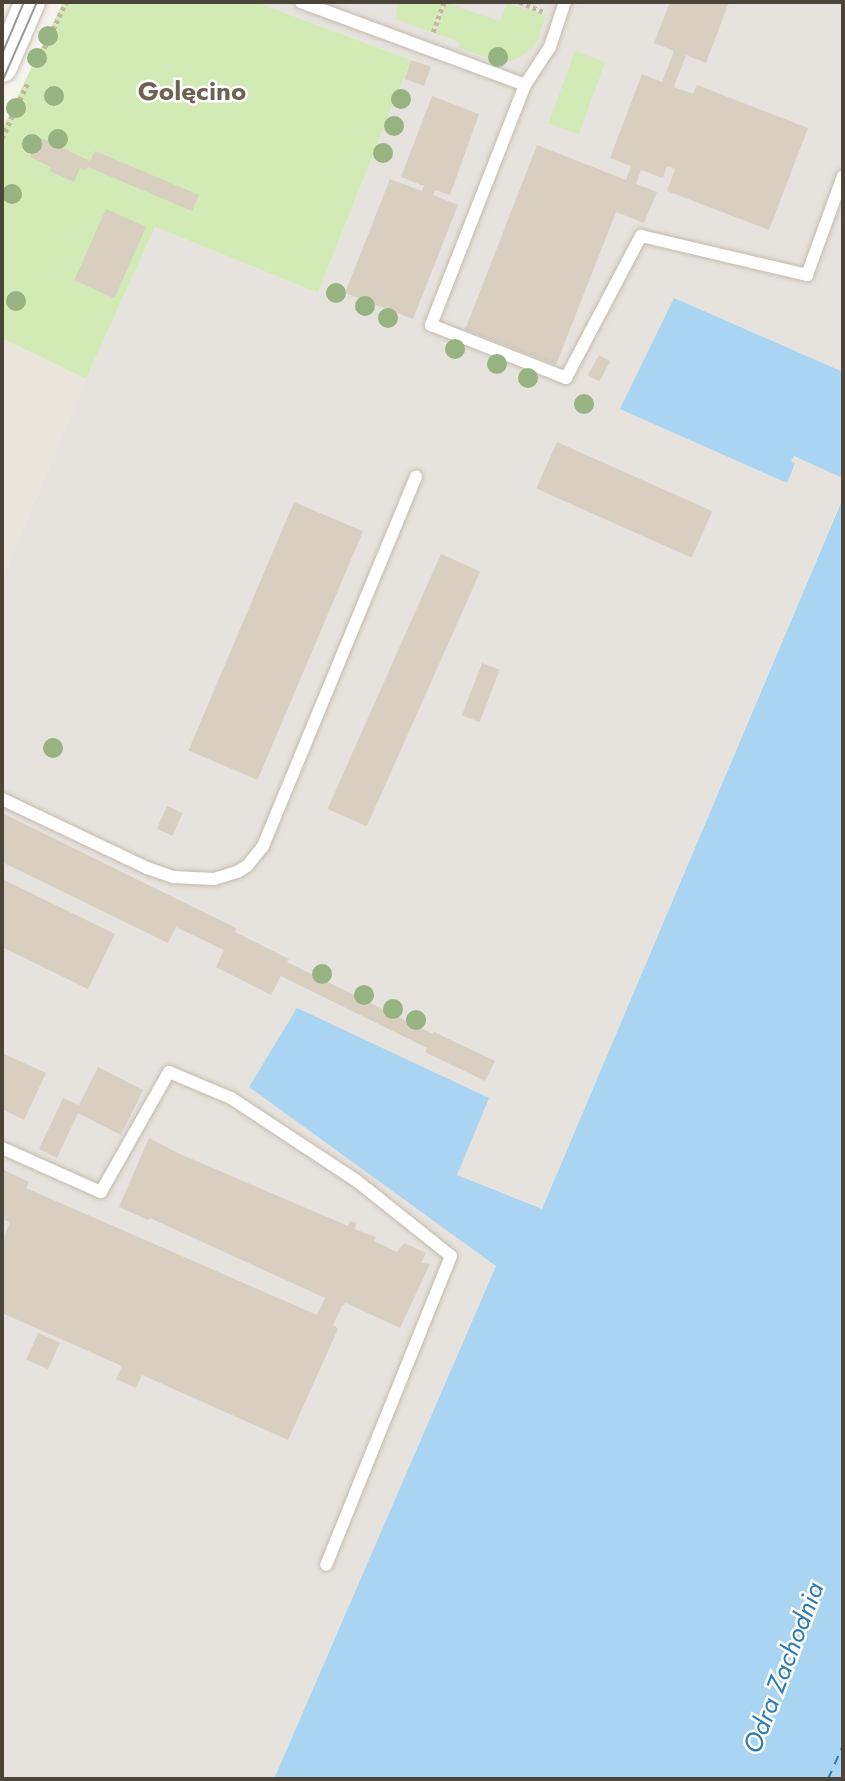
<!DOCTYPE html>
<html>
<head>
<meta charset="utf-8">
<style>
	body { margin:0 }
	#map { position:relative; width:845px; height:1781px; overflow:hidden; background:#f6f3ec; font-family:Jost,sans-serif }
	div>[style] { position:absolute }
	.residential>* { inset:0; background:#eae5da }
	.industrial>* { inset:0; background:#e6e2dd }
	.green>* { inset:0; background:#d2eab5; transform-origin:0 0 }
	.parking>* { inset:0; background:#e5e3e0 }
	.water>* { inset:0; background:#a9d4f2 }
	.ferry>* { height:2px; margin-top:-1px; transform-origin:0; background:repeating-linear-gradient(90deg,#2e7ab2 0 9px,transparent 0 16px) }
	.building>* { inset:0; background:#d8cfc1; transform-origin:0 0 }
	.path>* { height:4.5px; margin-top:-2.25px; transform-origin:0; background:repeating-linear-gradient(90deg,#c4b79f 0 3.5px,transparent 0 7px) }
	.roads { filter:drop-shadow(0 0 2px #c2bbae) drop-shadow(0 0 2px #c2bbae) }
	.service>* { height:12px; margin:-6px; padding:0 6px; transform-origin:6px; border-radius:6px; background:#fff }
	.tertiary>* { height:30px; margin:-15px; padding:0 15px; transform-origin:15px; border-radius:15px; background:#fff }
	.tram>* { height:2px; margin:-1px; padding:0 1px; transform-origin:1px; border-radius:1px; background:#9a9a9a }
	.trees>* { width:20px; height:20px; margin:-10px; border-radius:50%; background:#97b381 }
	span { translate:-50% -50%; white-space:nowrap; text-align:center; line-height:1.15; -webkit-text-stroke:5px #fff; paint-order:stroke }
	.neighbourhood-label { font-size:26px; color:#6e6250; font-weight:700 }
	.water-label { font-size:26px; color:#2e7ab2; font-style:italic }
	.frame { position:absolute; inset:0; border:4px solid #4b4439; pointer-events:none }
</style>
</head>
<body>
<div id="map">
	<div class="residential">
		<i style="clip-path:polygon(2px 338px,86px 379px,2px 579px)"></i>
	</div>
	<div class="industrial">
		<i style="clip-path:polygon(256px 2px,843px 2px,843px 497px,542px 1209px,496px 1266px,274px 1779px,2px 1779px,2px 579px,86px 379px,155px 227px,318px 293px,411px 60px)"></i>
	</div>
	<div class="green">
		<i style="clip-path:polygon(63px 2px,256px 2px,411px 60px,318px 293px,155px 227px,86px 379px,2px 338px,2px 129px)"></i>
		<i style="clip-path:polygon(397px 2px,443px 2px,432px 32px,396px 19px)"></i>
		<i style="clip-path:polygon(445px 2px,499px 21px,507px 3px,546px 15px,535px 46px,515px 60px,500px 62px,459px 48px,459px 42px,435px 33px)"></i>
		<i style="left:575px;top:51px;width:32px;height:77px;rotate:20deg"></i>
	</div>
	<div class="parking">
		<i style="clip-path:polygon(445px 2px,528px 2px,525px 9px,507px 3px,500px 21px)"></i>
	</div>
	<div class="water">
		<i style="clip-path:polygon(674px 298px,843px 372px,843px 478px,794px 456px,791px 461px,795px 463px,787px 483px,620px 409px)"></i>
		<i style="clip-path:polygon(843px 498px,843px 1779px,274px 1779px,496px 1266px,249px 1087px,297px 1008px,489px 1098px,457px 1175px,542px 1209px)"></i>
	</div>
	<div class="ferry">
		<i style="left:828px;top:1779px;width:36px;rotate:-66deg"></i>
	</div>
	<div class="building">
		<i style="clip-path:polygon(670px 2px,729px 2px,706px 63px,686px 55px,674px 87px,693px 94px,697px 85px,808px 128px,769px 230px,667px 191px,675px 169px,667px 166px,663px 178px,641px 170px,636px 184px,657px 192px,644px 223px,616px 212px,556px 365px,465px 330px,537px 145px,626px 180px,631px 166px,610px 158px,642px 74px,662px 82px,674px 51px,654px 43px)"></i>
		<i style="left:411px;top:60px;width:21px;height:20px;rotate:19deg"></i>
		<i style="clip-path:polygon(432px 96px,479px 114px,450px 195px,435px 190px,433px 195px,458px 205px,413px 319px,345px 293px,390px 179px,422px 191px,424px 186px,401px 177px)"></i>
		<i style="clip-path:polygon(39px 137px,90px 161px,95px 151px,199px 195px,192px 211px,88px 167px,85px 171px,80px 168px,74px 182px,50px 171px,51px 167px,30px 157px)"></i>
		<i style="left:106px;top:209px;width:44px;height:78px;rotate:24deg"></i>
		<i style="left:599px;top:355px;width:13px;height:23px;rotate:29deg"></i>
		<i style="left:557px;top:442px;width:170px;height:51px;rotate:24deg"></i>
		<i style="left:294px;top:502px;width:75px;height:270px;rotate:23deg"></i>
		<i style="left:441px;top:554px;width:43px;height:279px;rotate:24deg"></i>
		<i style="left:482px;top:663px;width:19px;height:56px;rotate:21deg"></i>
		<i style="left:167px;top:806px;width:17px;height:25px;rotate:24deg"></i>
		<i style="clip-path:polygon(2px 813px,236px 928px,235px 932px,289px 959px,287px 962px,433px 1034px,434px 1032px,495px 1061px,485px 1081px,425px 1052px,427px 1048px,281px 976px,271px 995px,216px 967px,224px 950px,176px 927px,168px 943px,2px 862px)"></i>
		<i style="clip-path:polygon(2px 879px,115px 934px,88px 989px,2px 947px)"></i>
		<i style="clip-path:polygon(2px 1053px,46px 1073px,24px 1120px,2px 1109px)"></i>
		<i style="clip-path:polygon(98px 1067px,143px 1090px,121px 1135px,78px 1113px,57px 1158px,39px 1149px,63px 1098px,79px 1105px)"></i>
		<i style="clip-path:polygon(149px 1138px,180px 1154px,348px 1226px,350px 1221px,357px 1223px,354px 1229px,376px 1237px,374px 1241px,397px 1252px,404px 1243px,426px 1253px,421px 1263px,430px 1264px,400px 1328px,346px 1303px,342px 1306px,333px 1325px,338px 1329px,288px 1440px,142px 1375px,136px 1388px,116px 1379px,122px 1366px,2px 1313px,2px 1242px,10px 1222px,2px 1219px,2px 1169px,29px 1182px,26px 1188px,317px 1315px,325px 1298px,150px 1218px,148px 1220px,119px 1207px)"></i>
		<i style="left:38px;top:1333px;width:24px;height:29px;rotate:24deg"></i>
	</div>
	<div class="path">
		<i style="left:520px;top:2px;width:25px;rotate:23deg"></i>
		<i style="left:433px;top:32px;width:32px;rotate:-70deg"></i>
		<i style="left:38px;top:61px;width:65px;rotate:-64.6deg"></i>
		<i style="left:2px;top:138px;width:62px;rotate:-65.1deg"></i>
	</div>
	<div class="roads">
		<div class="service">
			<i style="left:301px;top:2px;width:239px;rotate:20.3deg"></i>
			<i style="left:525px;top:85px;width:45px;rotate:-56.7deg"></i>
			<i style="left:550px;top:47px;width:47px;rotate:-71.6deg"></i>
			<i style="left:525px;top:85px;width:258px;rotate:111.4deg"></i>
			<i style="left:431px;top:325px;width:145px;rotate:21.4deg"></i>
			<i style="left:566px;top:378px;width:161px;rotate:-62.2deg"></i>
			<i style="left:641px;top:236px;width:171px;rotate:13.2deg"></i>
			<i style="left:807px;top:275px;width:105px;rotate:-70deg"></i>
			<i style="left:2px;top:799px;width:161px;rotate:25.4deg"></i>
			<i style="left:147px;top:868px;width:28px;rotate:19deg"></i>
			<i style="left:173px;top:877px;width:41px;rotate:2.8deg"></i>
			<i style="left:214px;top:879px;width:24px;rotate:-17deg"></i>
			<i style="left:237px;top:872px;width:12px;rotate:-31deg"></i>
			<i style="left:247px;top:866px;width:26px;rotate:-51deg"></i>
			<i style="left:263px;top:846px;width:400px;rotate:-67.5deg"></i>
			<i style="left:2px;top:1148px;width:108px;rotate:24deg"></i>
			<i style="left:101px;top:1192px;width:138px;rotate:-60.5deg"></i>
			<i style="left:169px;top:1072px;width:67px;rotate:22.8deg"></i>
			<i style="left:231px;top:1098px;width:151px;rotate:33.4deg"></i>
			<i style="left:357px;top:1181px;width:120px;rotate:38.6deg"></i>
			<i style="left:451px;top:1256px;width:333px;rotate:112deg"></i>
		</div>
		<div class="tertiary">
			<i style="left:2px;top:67px;width:71px;rotate:-66.7deg"></i>
		</div>
	</div>
	<div class="tram">
		<i style="left:2px;top:54px;width:56px;rotate:-67.1deg"></i>
		<i style="left:2px;top:82px;width:87px;rotate:-66.4deg"></i>
	</div>
	<div class="trees">
		<i style="left:48px;top:36px"></i>
		<i style="left:498px;top:57px"></i>
		<i style="left:37px;top:58px"></i>
		<i style="left:54px;top:96px"></i>
		<i style="left:401px;top:99px"></i>
		<i style="left:16px;top:108px"></i>
		<i style="left:394px;top:126px"></i>
		<i style="left:58px;top:139px"></i>
		<i style="left:32px;top:144px"></i>
		<i style="left:383px;top:153px"></i>
		<i style="left:12px;top:194px"></i>
		<i style="left:336px;top:293px"></i>
		<i style="left:16px;top:301px"></i>
		<i style="left:365px;top:306px"></i>
		<i style="left:388px;top:318px"></i>
		<i style="left:455px;top:349px"></i>
		<i style="left:497px;top:364px"></i>
		<i style="left:528px;top:378px"></i>
		<i style="left:584px;top:404px"></i>
		<i style="left:53px;top:748px"></i>
		<i style="left:322px;top:974px"></i>
		<i style="left:364px;top:995px"></i>
		<i style="left:393px;top:1009px"></i>
		<i style="left:416px;top:1020px"></i>
	</div>
	<div class="neighbourhood-label">
		<span style="left:192px;top:92px">Golęcino</span>
	</div>
	<div class="water-label">
		<span style="left:784px;top:1668px;rotate:-69deg">Odra Zachodnia</span>
	</div>
	<div class="frame"></div>
</div>
</body>
</html>
